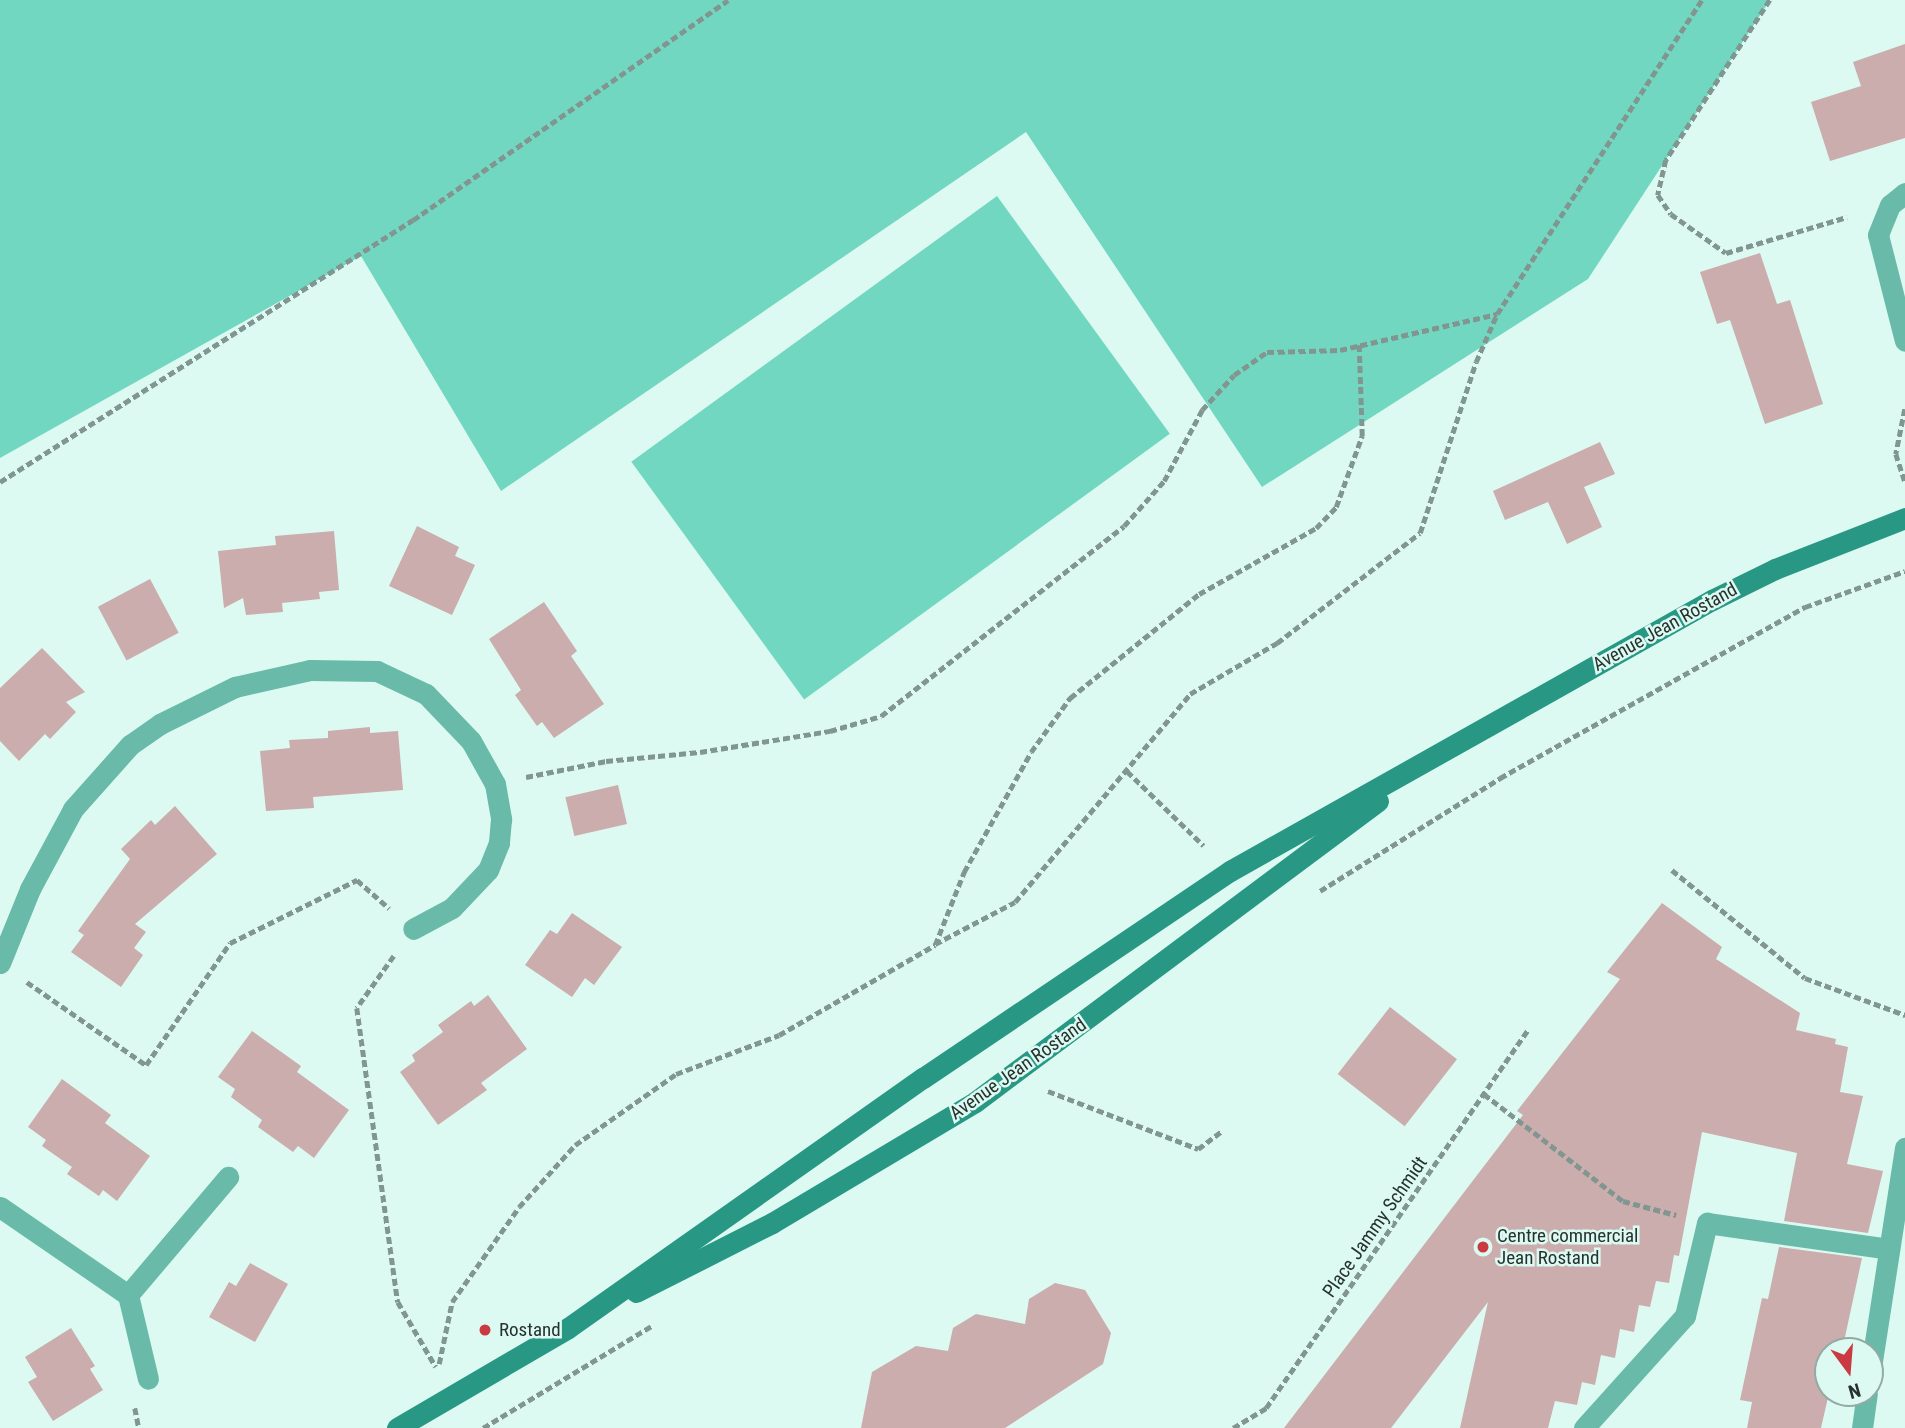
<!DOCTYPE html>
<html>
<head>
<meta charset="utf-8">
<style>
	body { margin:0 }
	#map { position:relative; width:1905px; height:1428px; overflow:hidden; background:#dcfaf2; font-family:"Roboto Condensed",sans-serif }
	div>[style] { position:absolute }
	.green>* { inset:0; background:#72d7c1; transform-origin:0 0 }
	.building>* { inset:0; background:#caadac; transform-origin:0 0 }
	.path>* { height:4.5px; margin-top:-2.25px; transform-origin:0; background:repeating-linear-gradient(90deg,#829691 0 7px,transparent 0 10.5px) }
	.street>* { height:21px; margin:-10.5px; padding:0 10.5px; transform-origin:10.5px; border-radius:10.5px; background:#69baa8 }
	.secondary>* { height:21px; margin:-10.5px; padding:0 10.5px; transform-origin:10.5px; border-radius:10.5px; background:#289884 }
	.dots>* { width:19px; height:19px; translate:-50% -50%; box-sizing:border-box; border:4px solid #dcfaf2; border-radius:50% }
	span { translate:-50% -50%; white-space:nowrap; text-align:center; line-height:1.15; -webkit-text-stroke:5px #dcfaf2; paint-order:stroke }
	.street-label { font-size:19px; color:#27322f }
	.poi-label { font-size:19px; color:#27322f }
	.left { translate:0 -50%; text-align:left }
	.north { position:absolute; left:1814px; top:1337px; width:70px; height:70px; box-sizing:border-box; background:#dcfaf2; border:2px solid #94aaa4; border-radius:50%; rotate:164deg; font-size:19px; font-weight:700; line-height:28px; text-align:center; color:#27322f }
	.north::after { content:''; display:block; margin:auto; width:24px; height:32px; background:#ca3a43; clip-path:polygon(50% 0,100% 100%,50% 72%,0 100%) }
</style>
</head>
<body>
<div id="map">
	<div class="green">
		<i style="clip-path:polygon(0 0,1770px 0,1588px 279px,1262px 487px,1026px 132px,501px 491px,361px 256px,0 458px)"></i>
		<i style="left:997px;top:196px;width:294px;height:452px;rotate:54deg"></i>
	</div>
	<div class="building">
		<i style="clip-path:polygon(1905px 44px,1905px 138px,1830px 161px,1811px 102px,1861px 86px,1853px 62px)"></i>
		<i style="clip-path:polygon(1760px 253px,1777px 304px,1790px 300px,1823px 404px,1765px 424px,1730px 320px,1717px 324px,1700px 272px)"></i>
		<i style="clip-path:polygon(1600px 442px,1615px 474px,1584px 487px,1602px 527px,1567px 544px,1548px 502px,1505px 520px,1493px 491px)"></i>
		<i style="clip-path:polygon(417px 526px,459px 547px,455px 556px,475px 565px,452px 615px,389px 586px)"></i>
		<i style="clip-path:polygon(334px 531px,339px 590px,319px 592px,320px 599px,282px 603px,283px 612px,246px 615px,243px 598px,224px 608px,218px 551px,276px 545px,275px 536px)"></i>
		<i style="left:150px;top:579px;width:61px;height:59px;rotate:62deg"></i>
		<i style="clip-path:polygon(544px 602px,577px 651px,571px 656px,604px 704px,554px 738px,542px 722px,537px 726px,515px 695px,521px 690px,489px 639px)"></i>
		<i style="clip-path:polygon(42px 648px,85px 692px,66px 702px,76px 712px,50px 739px,45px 734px,19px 761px,0 741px,0 688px)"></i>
		<i style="clip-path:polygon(370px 727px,370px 733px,398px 731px,403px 790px,313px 797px,314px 808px,266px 811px,260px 751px,290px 748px,289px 740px,328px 738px,328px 731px)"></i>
		<i style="left:618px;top:785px;width:40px;height:54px;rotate:77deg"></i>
		<i style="clip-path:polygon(175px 806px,217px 854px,135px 924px,146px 932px,134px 948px,143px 955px,121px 987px,71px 952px,84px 935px,78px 931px,130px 859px,121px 849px,151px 820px,155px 825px)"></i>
		<i style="clip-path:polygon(1662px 903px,1722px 947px,1716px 959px,1800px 1013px,1796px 1030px,1836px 1039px,1835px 1044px,1848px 1047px,1840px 1092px,1863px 1096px,1847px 1164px,1883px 1171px,1868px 1233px,1784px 1221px,1797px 1153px,1702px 1132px,1679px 1256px,1674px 1255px,1669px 1283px,1656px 1281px,1650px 1307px,1639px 1305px,1634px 1332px,1620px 1329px,1615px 1358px,1601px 1355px,1595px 1385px,1582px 1382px,1577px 1405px,1555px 1401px,1548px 1428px,1460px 1428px,1488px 1302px,1391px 1428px,1284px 1428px,1523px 1115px,1517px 1111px,1620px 979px,1607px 972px)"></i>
		<i style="clip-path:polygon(572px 913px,622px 947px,594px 985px,585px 978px,572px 997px,525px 965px,550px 930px,557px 934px)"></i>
		<i style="clip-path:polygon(488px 995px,527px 1049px,481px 1083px,487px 1090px,438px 1125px,400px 1072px,415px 1061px,412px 1055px,443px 1032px,438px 1025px,471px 1001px,474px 1006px)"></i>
		<i style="left:1390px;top:1007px;width:85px;height:85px;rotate:38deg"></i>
		<i style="clip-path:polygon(252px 1031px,301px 1066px,297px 1072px,349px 1110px,314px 1158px,298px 1146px,293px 1152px,258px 1127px,262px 1120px,231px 1097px,235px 1089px,218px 1077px)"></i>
		<i style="clip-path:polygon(62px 1079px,111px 1115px,105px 1123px,150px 1156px,117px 1201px,103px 1190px,99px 1196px,67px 1174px,72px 1167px,42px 1146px,46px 1140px,28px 1127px)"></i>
		<i style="clip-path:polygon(1779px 1247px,1862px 1258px,1842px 1351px,1828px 1351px,1829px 1393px,1821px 1428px,1747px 1428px,1752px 1402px,1740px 1400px,1762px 1298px,1768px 1299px)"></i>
		<i style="clip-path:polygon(250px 1263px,288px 1284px,255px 1342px,209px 1317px,229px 1282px,236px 1286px)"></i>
		<i style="clip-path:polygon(1055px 1283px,1085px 1290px,1111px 1333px,1103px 1364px,1005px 1428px,861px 1428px,872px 1372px,916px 1346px,948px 1351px,953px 1328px,976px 1314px,1025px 1324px,1029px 1299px)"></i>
		<i style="clip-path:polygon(71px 1328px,95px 1366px,90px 1369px,103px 1390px,53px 1421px,28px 1382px,37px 1377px,25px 1357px)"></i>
	</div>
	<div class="path">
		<i style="left:1770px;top:0;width:191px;rotate:123deg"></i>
		<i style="left:1666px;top:160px;width:36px;rotate:103deg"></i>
		<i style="left:1658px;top:195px;width:23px;rotate:56deg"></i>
		<i style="left:1671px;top:214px;width:67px;rotate:35.3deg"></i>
		<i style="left:1726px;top:253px;width:126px;rotate:-16.6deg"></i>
		<i style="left:1905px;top:409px;width:46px;rotate:101.3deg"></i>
		<i style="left:1896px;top:454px;width:29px;rotate:72deg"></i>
		<i style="left:0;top:482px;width:489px;rotate:-32.4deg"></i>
		<i style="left:413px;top:220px;width:384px;rotate:-34.9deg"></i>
		<i style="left:1127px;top:771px;width:107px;rotate:44.2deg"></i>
		<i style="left:526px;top:777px;width:82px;rotate:-11.3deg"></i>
		<i style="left:606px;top:761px;width:94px;rotate:-5.5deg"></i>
		<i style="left:700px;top:752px;width:132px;rotate:-9.2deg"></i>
		<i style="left:830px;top:731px;width:53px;rotate:-16.4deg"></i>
		<i style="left:881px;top:716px;width:308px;rotate:-38deg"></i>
		<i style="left:1124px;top:526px;width:60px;rotate:-48.4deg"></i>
		<i style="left:1164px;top:481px;width:81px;rotate:-61.8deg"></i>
		<i style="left:1202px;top:410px;width:47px;rotate:-47.6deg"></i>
		<i style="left:1234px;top:375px;width:40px;rotate:-34.9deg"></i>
		<i style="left:1267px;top:352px;width:73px;rotate:-1.6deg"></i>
		<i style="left:1340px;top:350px;width:161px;rotate:-12.9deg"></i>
		<i style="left:1672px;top:870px;width:171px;rotate:39.1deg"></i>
		<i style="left:1805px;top:978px;width:107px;rotate:20.3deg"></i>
		<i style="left:1320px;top:891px;width:213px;rotate:-32.1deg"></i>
		<i style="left:1500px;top:778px;width:350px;rotate:-29.3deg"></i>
		<i style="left:1805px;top:607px;width:106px;rotate:-19.8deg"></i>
		<i style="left:935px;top:944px;width:90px;rotate:-27.7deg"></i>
		<i style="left:1015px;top:902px;width:272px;rotate:-49.9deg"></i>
		<i style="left:1190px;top:694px;width:101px;rotate:-30.4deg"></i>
		<i style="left:1277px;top:643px;width:180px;rotate:-37.6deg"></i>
		<i style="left:1420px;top:533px;width:180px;rotate:-71.9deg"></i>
		<i style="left:1476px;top:362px;width:52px;rotate:-66.4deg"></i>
		<i style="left:1497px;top:314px;width:375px;rotate:-56.9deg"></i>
		<i style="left:394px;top:956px;width:64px;rotate:125.4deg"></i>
		<i style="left:357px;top:1008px;width:297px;rotate:82.1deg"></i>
		<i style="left:398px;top:1302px;width:75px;rotate:59.7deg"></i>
		<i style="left:27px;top:982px;width:145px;rotate:34.9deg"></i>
		<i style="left:146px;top:1065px;width:148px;rotate:-55.5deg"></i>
		<i style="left:230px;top:943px;width:142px;rotate:-26.4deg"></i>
		<i style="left:357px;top:880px;width:43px;rotate:41.2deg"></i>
		<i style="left:1048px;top:1091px;width:161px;rotate:21.1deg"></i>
		<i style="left:1198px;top:1149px;width:31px;rotate:-37deg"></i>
		<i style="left:1484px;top:1094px;width:175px;rotate:37.6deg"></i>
		<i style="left:1623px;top:1201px;width:55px;rotate:14.8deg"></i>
		<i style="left:439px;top:1364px;width:63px;rotate:-78.2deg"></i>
		<i style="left:452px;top:1302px;width:116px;rotate:-54.8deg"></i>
		<i style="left:519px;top:1207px;width:84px;rotate:-47.9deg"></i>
		<i style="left:575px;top:1145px;width:123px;rotate:-35.1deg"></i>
		<i style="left:676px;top:1074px;width:110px;rotate:-20.7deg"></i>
		<i style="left:779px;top:1035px;width:180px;rotate:-30deg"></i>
		<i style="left:935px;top:945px;width:79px;rotate:-68.3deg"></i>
		<i style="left:964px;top:872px;width:137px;rotate:-60.8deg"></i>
		<i style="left:1031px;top:752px;width:67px;rotate:-54.2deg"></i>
		<i style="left:1070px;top:698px;width:166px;rotate:-38.9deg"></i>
		<i style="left:1199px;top:594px;width:134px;rotate:-29.4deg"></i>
		<i style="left:1316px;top:528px;width:29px;rotate:-46deg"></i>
		<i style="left:1336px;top:507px;width:76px;rotate:-69.9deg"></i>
		<i style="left:1362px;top:436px;width:91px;rotate:-91.9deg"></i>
		<i style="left:135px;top:1408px;width:20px;rotate:79deg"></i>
		<i style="left:483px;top:1428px;width:199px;rotate:-31.2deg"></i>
		<i style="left:1233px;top:1428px;width:39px;rotate:-31deg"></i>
		<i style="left:1266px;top:1408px;width:460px;rotate:-55.3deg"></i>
	</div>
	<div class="street">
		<i style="left:1905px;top:193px;width:19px;rotate:141deg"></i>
		<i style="left:1890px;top:205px;width:32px;rotate:112deg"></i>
		<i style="left:1878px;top:235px;width:109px;rotate:75.7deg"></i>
		<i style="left:0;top:963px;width:80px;rotate:-67.9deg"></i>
		<i style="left:30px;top:889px;width:91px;rotate:-61.7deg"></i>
		<i style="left:73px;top:809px;width:86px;rotate:-48.3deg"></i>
		<i style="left:130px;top:745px;width:37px;rotate:-35deg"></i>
		<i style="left:160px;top:724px;width:84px;rotate:-26.3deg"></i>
		<i style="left:235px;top:687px;width:77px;rotate:-12.8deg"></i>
		<i style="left:310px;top:670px;width:67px;rotate:0.9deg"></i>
		<i style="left:377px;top:671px;width:54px;rotate:25.1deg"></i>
		<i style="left:426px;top:694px;width:65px;rotate:46.2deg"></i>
		<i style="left:471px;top:741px;width:49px;rotate:60.8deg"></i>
		<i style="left:495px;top:784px;width:36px;rotate:80deg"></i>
		<i style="left:501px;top:819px;width:24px;rotate:95deg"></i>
		<i style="left:499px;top:843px;width:29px;rotate:112deg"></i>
		<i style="left:488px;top:870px;width:52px;rotate:133.5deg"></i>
		<i style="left:452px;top:908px;width:44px;rotate:151.7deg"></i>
		<i style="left:0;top:1207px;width:155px;rotate:34.5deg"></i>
		<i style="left:128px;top:1295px;width:155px;rotate:-49.7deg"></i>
		<i style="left:128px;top:1295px;width:86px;rotate:76.6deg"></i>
		<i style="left:1870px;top:1374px;width:229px;rotate:-81.2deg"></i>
		<i style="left:1584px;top:1428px;width:151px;rotate:-48deg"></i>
		<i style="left:1685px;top:1316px;width:96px;rotate:-76.7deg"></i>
		<i style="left:1707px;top:1223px;width:184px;rotate:8.1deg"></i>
		<i style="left:1862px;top:1428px;width:35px;rotate:-82deg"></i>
	</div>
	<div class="secondary">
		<i style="left:636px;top:1292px;width:153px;rotate:-26.9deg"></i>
		<i style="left:772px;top:1223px;width:236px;rotate:-30.8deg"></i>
		<i style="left:975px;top:1102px;width:503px;rotate:-36.76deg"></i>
		<i style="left:397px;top:1428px;width:198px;rotate:-30.3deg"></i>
		<i style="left:568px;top:1328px;width:434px;rotate:-35.2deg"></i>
		<i style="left:923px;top:1078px;width:370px;rotate:-34deg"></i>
		<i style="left:1230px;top:871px;width:553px;rotate:-29.35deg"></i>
		<i style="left:1712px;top:600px;width:70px;rotate:-26.2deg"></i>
		<i style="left:1775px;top:569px;width:140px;rotate:-21.4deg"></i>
	</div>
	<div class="dots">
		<i style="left:1483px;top:1247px;background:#ca3a43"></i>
		<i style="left:485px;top:1330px;background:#ca3a43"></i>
	</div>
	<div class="street-label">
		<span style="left:1665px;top:627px;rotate:-29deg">Avenue Jean Rostand</span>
		<span style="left:1018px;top:1069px;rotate:-35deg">Avenue Jean Rostand</span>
		<span style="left:1375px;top:1227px;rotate:-55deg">Place Jammy Schmidt</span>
	</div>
	<div class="poi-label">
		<span class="left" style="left:1497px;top:1247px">Centre commercial<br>Jean Rostand</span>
		<span class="left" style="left:499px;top:1330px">Rostand</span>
	</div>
	<div class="north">N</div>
</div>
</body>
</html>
